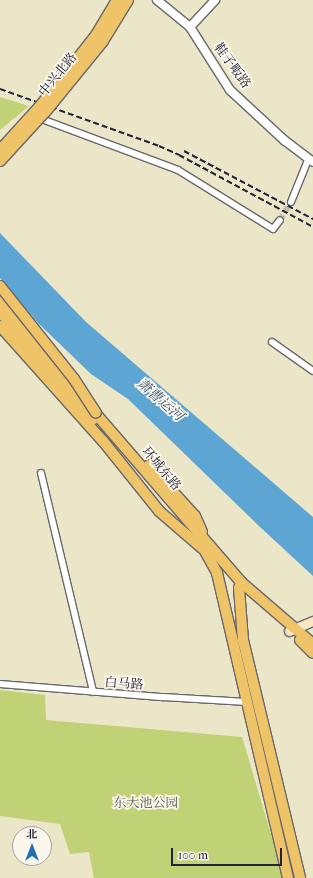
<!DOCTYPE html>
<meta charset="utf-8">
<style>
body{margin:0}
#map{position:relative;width:313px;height:878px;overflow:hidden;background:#ece6c8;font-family:"IM FELL French Canon","Noto Serif SC",serif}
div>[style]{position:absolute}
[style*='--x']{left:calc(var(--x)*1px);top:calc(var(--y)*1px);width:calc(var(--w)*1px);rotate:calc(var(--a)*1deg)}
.green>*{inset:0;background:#c0d275}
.water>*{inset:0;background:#5da6d4}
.minor-tunnel>*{height:6px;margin-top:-3px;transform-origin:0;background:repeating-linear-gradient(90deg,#c4bfac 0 6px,transparent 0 9px)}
.roads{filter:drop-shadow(1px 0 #69676c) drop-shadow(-1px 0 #69676c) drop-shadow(0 1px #69676c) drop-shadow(0 -1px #69676c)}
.minor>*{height:6px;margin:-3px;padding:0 3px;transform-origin:3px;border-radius:3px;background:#fff}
.tertiary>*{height:8px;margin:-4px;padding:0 4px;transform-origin:4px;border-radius:4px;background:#fff}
.secondary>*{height:9px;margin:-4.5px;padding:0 4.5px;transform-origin:4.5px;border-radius:4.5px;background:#f9e7c3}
.primary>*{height:10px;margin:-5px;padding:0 5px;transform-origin:5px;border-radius:5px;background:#efc469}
.rail>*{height:2px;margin-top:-1px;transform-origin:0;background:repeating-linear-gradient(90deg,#22223b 0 6px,transparent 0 9px)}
.bridges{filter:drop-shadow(1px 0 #69676c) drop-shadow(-1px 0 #69676c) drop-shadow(0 1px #69676c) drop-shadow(0 -1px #69676c)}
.primary-bridge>*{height:10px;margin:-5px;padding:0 5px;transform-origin:5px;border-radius:5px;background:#efc469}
span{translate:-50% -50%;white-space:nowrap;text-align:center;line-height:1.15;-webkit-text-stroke:3.5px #fbf7ec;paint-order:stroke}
.street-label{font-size:13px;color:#22223b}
.park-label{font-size:13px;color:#51574c}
.water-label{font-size:14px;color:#3a5778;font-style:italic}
.north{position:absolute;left:12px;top:826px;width:40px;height:40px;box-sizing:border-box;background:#fbf7ec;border:1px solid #a4a2a5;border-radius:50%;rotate:0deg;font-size:11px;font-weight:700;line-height:16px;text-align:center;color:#22223b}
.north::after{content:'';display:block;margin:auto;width:14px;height:18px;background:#1f6fb2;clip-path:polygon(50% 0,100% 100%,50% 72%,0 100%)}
.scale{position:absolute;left:171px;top:848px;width:111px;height:18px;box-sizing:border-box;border:2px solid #22223b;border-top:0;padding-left:5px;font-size:12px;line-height:14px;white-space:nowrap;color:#22223b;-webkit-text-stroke:3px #fbf7ec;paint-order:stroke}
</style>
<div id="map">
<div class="green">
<i style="clip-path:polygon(0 97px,29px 106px,0 130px)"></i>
<i style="clip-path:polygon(0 690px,45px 695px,46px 720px,242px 737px,284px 878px,94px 878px,89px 852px,70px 854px,60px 824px,0 816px)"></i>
</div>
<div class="water">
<i style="clip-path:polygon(0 233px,86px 322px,313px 517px,313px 576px,259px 526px,128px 399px,91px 374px,38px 323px,0 278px)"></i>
</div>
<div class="minor-tunnel">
<i style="--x:280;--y:220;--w:21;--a:-59"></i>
</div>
<div class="roads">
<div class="minor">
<i style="--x:39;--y:118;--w:148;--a:20.5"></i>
<i style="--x:178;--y:170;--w:112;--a:31.8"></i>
<i style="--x:273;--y:229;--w:11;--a:-52"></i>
<i style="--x:291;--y:202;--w:45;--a:-68"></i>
<i style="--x:272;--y:342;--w:50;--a:35.3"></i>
<i style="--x:41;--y:473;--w:225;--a:76.6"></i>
<i style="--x:0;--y:684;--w:164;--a:4.6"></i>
<i style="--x:163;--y:697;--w:84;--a:3.4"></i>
</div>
<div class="tertiary">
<i style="--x:157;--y:0;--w:43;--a:39.3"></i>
<i style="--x:190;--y:27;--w:75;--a:57.6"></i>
<i style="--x:230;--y:90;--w:74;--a:42.8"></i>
<i style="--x:284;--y:140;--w:36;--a:37"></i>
<i style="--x:190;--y:27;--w:37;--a:-47"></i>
</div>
<div class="secondary">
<i style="--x:289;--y:631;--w:26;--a:-23"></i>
</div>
<div class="primary">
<i style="--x:0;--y:300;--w:122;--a:49.7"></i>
<i style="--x:0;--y:312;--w:142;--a:49"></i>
<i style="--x:0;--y:326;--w:154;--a:48.2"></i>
<i style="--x:103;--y:441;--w:90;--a:51.3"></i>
<i style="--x:159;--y:511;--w:57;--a:40.7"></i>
<i style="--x:90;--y:407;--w:231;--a:49.2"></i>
<i style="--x:241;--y:582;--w:95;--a:40.7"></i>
<i style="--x:149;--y:465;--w:69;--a:48"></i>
<i style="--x:195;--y:516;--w:17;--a:66"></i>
<i style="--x:205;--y:551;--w:25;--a:61"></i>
<i style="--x:217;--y:573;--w:313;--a:76.9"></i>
<i style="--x:241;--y:582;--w:6;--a:108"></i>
<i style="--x:239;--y:588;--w:52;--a:85.6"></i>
<i style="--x:243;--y:640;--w:245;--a:76.5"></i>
<i style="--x:300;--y:640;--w:18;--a:45"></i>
</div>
</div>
<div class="rail">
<i style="--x:0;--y:89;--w:169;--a:19.7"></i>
<i style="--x:159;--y:146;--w:22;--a:24"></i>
<i style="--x:179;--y:155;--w:152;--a:28.2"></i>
<i style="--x:184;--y:151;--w:146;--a:27.8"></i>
</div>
<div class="bridges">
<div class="primary-bridge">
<i style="--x:0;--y:150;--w:59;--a:-47.7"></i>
<i style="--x:40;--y:106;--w:90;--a:-51.7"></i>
<i style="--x:96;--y:35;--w:41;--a:-59"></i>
<i style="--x:0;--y:161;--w:68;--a:-47.4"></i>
<i style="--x:46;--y:111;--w:90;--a:-50.8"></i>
<i style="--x:103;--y:41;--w:48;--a:-58.6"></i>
<i style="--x:0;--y:286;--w:119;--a:51.5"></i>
<i style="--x:74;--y:379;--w:40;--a:57.1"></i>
</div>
</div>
<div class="street-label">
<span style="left:232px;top:66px;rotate:54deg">鞋子畈路</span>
<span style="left:58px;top:75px;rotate:-51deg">中兴北路</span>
<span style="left:161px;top:469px;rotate:50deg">环城东路</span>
<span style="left:124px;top:684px;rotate:4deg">白马路</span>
</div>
<div class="park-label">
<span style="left:146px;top:803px">东大池公园</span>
</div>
<div class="water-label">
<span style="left:160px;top:400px;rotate:41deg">萧曹运河</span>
</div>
<div class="north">北</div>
<div class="scale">100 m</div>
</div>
